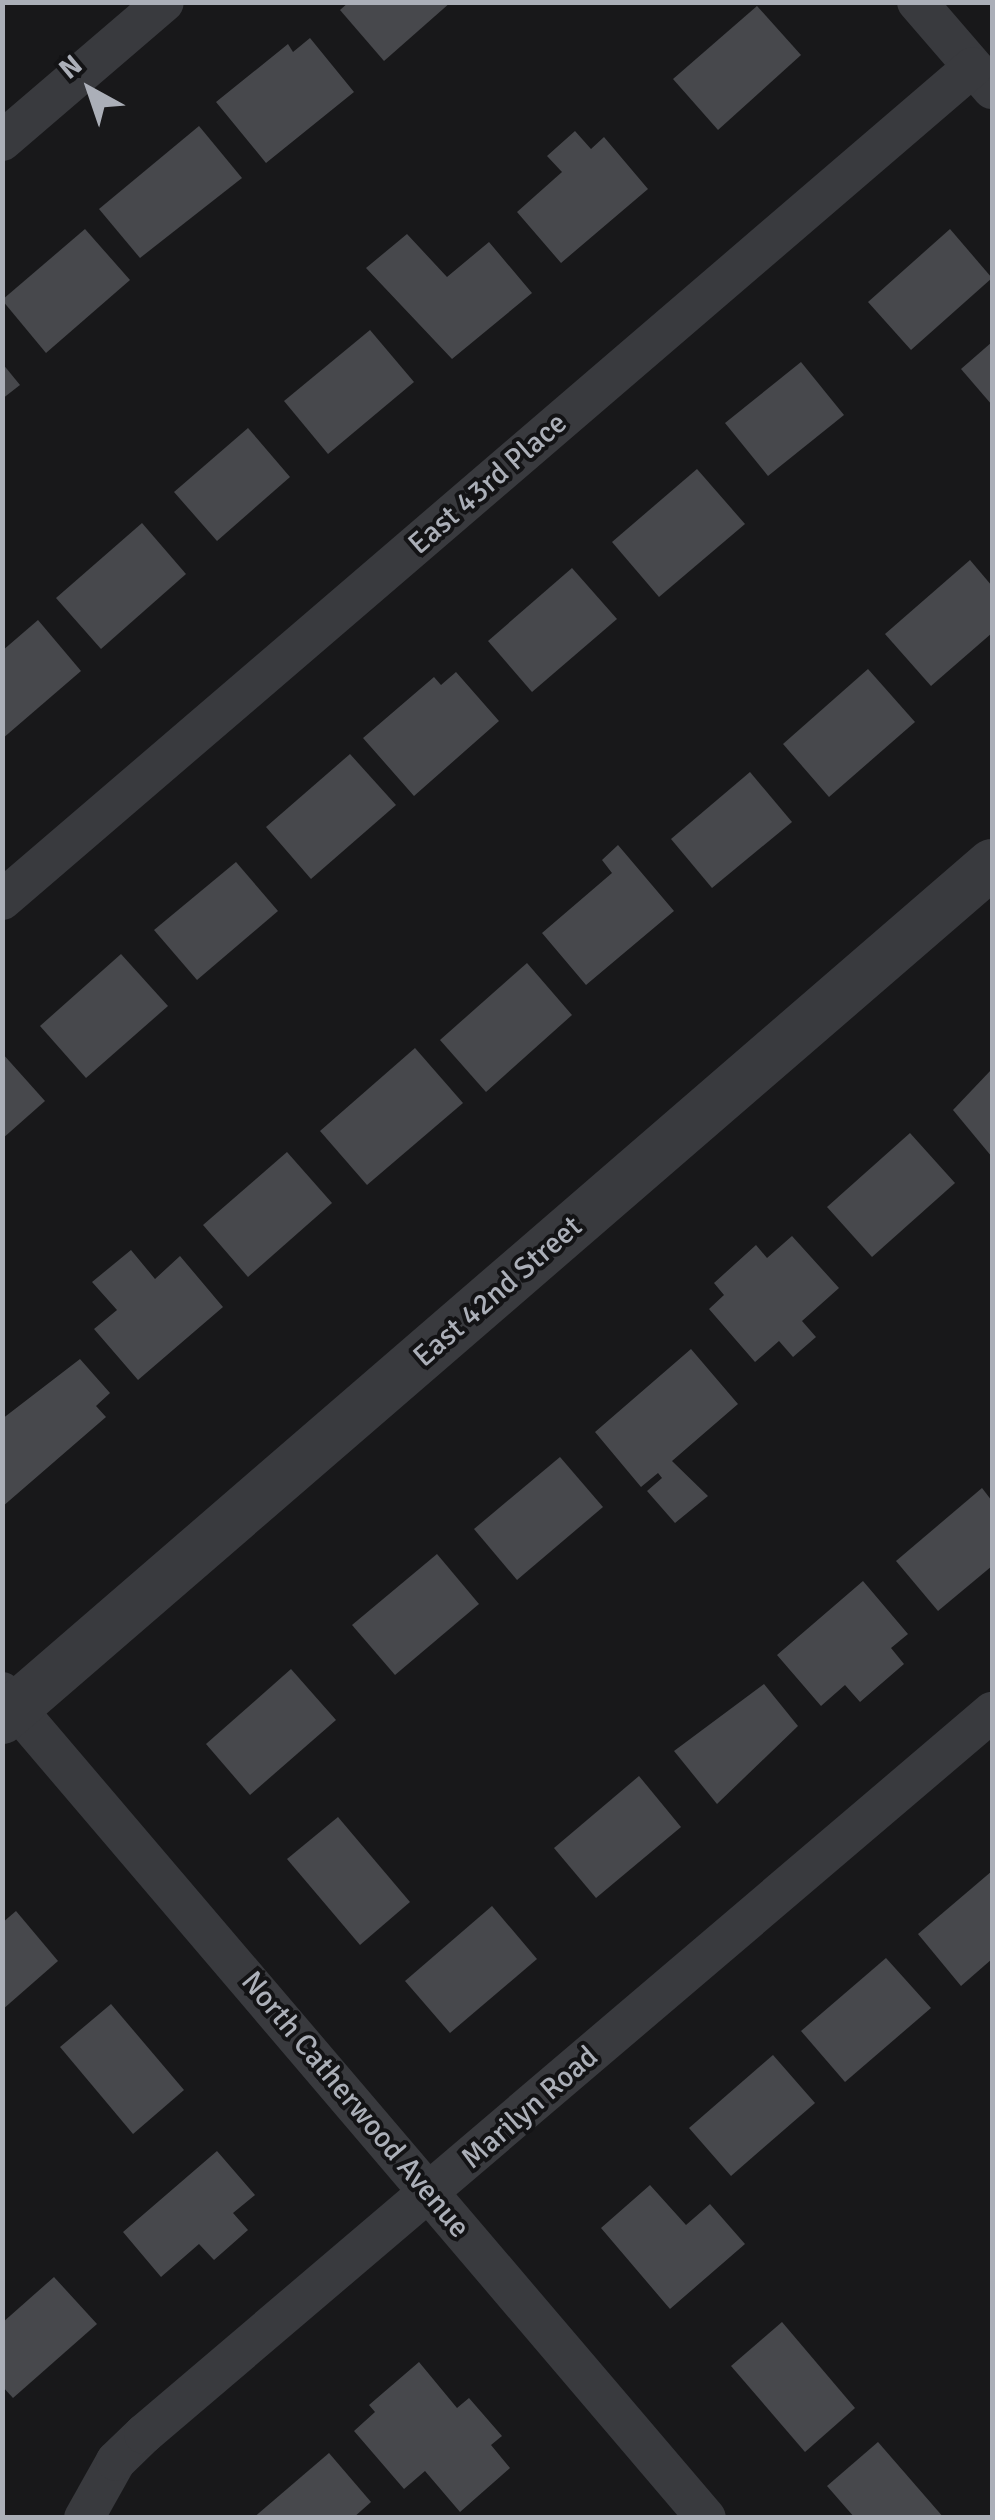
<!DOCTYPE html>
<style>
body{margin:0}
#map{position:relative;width:995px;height:2520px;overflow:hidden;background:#18181a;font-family:Signika,sans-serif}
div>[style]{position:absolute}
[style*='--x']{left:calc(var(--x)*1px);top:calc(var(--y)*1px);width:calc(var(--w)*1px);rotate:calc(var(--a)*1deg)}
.building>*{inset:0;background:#47484c}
.minor>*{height:40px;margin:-20px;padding:0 20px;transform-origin:20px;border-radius:20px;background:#393a3e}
.tertiary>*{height:50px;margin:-25px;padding:0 25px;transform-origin:25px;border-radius:25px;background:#393a3e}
span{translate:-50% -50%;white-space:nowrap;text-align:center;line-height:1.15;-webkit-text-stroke:8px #131315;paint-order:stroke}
.street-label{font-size:30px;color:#abafb8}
.frame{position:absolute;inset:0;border:5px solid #abafb8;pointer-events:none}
.north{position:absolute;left:40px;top:40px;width:100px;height:100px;-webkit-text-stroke:8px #131315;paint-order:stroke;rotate:320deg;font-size:28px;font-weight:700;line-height:40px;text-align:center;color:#abafb8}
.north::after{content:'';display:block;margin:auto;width:35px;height:45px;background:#abafb8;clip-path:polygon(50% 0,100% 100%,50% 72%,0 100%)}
</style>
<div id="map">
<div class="building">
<i style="clip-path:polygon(349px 2px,451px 2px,384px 61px,340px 10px)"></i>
<i style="clip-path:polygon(757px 6px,801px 55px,718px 130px,673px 79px)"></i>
<i style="clip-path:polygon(310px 38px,354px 92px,266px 163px,216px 102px,288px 44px,293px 52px)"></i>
<i style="clip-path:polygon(199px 126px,242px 178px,140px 258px,99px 209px)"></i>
<i style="clip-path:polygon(575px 131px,591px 149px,604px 137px,648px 189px,561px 263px,517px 212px,562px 172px,547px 156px)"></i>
<i style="clip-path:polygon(85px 229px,130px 280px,46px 353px,2px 300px)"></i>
<i style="clip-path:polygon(950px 229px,992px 278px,911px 350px,868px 302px)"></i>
<i style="clip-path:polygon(407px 234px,447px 277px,489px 242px,532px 293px,452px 359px,366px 268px)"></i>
<i style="clip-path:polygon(370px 330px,414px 382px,328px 454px,284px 401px)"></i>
<i style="clip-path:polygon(992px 342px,992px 405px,961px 369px)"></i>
<i style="clip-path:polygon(801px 362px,844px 415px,768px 476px,725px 423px)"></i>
<i style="clip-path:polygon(2px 363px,20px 385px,2px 399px)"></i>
<i style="clip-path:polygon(248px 428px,290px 477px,217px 541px,174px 492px)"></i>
<i style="clip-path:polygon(697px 469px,745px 524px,659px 597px,612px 542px)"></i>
<i style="clip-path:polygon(142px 523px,186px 574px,101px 649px,56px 598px)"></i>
<i style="clip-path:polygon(970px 560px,992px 586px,992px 633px,931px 686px,885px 634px)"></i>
<i style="clip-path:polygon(572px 568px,617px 619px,532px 692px,488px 641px)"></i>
<i style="clip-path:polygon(38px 620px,81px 671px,2px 739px,2px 651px)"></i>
<i style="clip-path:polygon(868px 669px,915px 722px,829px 797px,783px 744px)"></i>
<i style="clip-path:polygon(456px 672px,499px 721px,414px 796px,363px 738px,434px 677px,441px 685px)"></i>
<i style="clip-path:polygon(350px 754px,396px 805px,311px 879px,266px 827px)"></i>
<i style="clip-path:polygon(750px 772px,792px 822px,712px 888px,671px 839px)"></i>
<i style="clip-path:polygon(618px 845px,674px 911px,586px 985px,542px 933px,612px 873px,602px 860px)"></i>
<i style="clip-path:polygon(236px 862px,278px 911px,197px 980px,154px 930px)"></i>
<i style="clip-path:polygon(121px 954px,168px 1006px,86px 1078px,40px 1026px)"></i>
<i style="clip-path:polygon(527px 963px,572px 1015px,486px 1092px,440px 1040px)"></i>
<i style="clip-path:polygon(415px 1048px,463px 1103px,367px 1185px,320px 1131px)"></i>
<i style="clip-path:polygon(2px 1053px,45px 1101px,2px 1139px)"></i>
<i style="clip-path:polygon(992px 1069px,992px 1157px,953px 1110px)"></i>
<i style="clip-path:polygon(910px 1133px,955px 1183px,872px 1257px,827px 1207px)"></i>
<i style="clip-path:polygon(287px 1152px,332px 1203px,248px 1277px,203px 1225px)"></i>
<i style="clip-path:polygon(792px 1236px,839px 1288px,802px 1321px,816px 1337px,793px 1357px,779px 1341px,755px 1362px,709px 1309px,724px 1295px,714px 1283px,756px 1245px,767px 1258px)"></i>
<i style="clip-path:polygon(131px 1250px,155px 1279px,180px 1256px,223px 1307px,138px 1380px,94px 1329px,117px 1310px,92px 1282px)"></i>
<i style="clip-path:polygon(691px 1349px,738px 1404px,672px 1461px,708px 1496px,675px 1523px,647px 1491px,662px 1478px,658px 1473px,641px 1487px,595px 1432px)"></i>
<i style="clip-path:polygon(80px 1359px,110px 1393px,96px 1406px,106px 1417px,2px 1507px,2px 1419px)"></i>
<i style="clip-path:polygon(560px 1457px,603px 1507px,517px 1580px,474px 1529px)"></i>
<i style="clip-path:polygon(982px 1488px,992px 1501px,992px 1566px,938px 1611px,896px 1561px)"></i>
<i style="clip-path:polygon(437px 1554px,479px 1604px,395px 1675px,352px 1625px)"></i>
<i style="clip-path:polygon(863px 1581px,908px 1634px,891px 1648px,904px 1664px,860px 1702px,845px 1685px,821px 1706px,777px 1655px)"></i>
<i style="clip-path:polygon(291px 1669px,336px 1720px,250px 1795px,206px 1744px)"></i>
<i style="clip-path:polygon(764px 1684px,798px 1726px,717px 1804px,674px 1751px)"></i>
<i style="clip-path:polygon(639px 1776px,681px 1827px,596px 1898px,554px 1848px)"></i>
<i style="clip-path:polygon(338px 1817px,410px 1902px,360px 1945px,287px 1859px)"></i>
<i style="clip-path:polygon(992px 1871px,992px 1959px,961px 1986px,918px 1934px)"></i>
<i style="clip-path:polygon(492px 1906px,537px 1959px,450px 2033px,405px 1981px)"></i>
<i style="clip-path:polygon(16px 1911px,58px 1961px,2px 2010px,2px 1923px)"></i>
<i style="clip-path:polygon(886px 1958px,931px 2008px,845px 2082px,801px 2031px)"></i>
<i style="clip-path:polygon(111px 2004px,184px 2090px,133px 2134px,60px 2047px)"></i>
<i style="clip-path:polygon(773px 2055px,815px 2103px,731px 2176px,689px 2128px)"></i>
<i style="clip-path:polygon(217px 2151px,255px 2195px,233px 2213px,248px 2230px,214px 2260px,199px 2244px,161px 2277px,123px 2232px)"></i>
<i style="clip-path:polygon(650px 2185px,686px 2225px,710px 2204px,745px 2244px,670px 2309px,601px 2228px)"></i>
<i style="clip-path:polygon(54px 2277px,97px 2324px,13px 2398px,2px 2386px,2px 2323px)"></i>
<i style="clip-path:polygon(782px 2322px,855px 2408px,805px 2452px,731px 2366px)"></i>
<i style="clip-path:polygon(419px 2362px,457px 2408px,469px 2398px,502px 2436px,491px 2445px,510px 2468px,460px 2512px,425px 2471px,404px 2489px,354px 2431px,375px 2412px,369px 2405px)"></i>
<i style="clip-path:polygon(878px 2442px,944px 2518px,855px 2518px,827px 2486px)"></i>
<i style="clip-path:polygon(329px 2453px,371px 2502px,353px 2518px,253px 2518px)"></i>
</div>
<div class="minor">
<i style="--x:917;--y:2;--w:115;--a:49.2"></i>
<i style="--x:2;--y:141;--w:213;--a:-40.6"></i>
<i style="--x:2;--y:900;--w:1279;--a:-40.63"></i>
<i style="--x:2;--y:1692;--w:1085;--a:49.56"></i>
<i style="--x:84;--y:2518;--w:65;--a:-60.7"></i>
<i style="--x:116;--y:2461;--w:39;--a:-44"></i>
<i style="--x:144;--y:2434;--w:1114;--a:-40.41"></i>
</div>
<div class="tertiary">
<i style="--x:2;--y:1719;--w:1308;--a:-40.82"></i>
</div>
<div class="street-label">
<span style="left:488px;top:484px;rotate:-41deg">East 43rd Place</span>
<span style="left:498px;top:1292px;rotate:-41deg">East 42nd Street</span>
<span style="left:355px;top:2105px;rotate:50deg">North Catherwood Avenue</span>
<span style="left:530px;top:2108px;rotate:-41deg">Marilyn Road</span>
</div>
<div class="frame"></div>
<div class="north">N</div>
</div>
